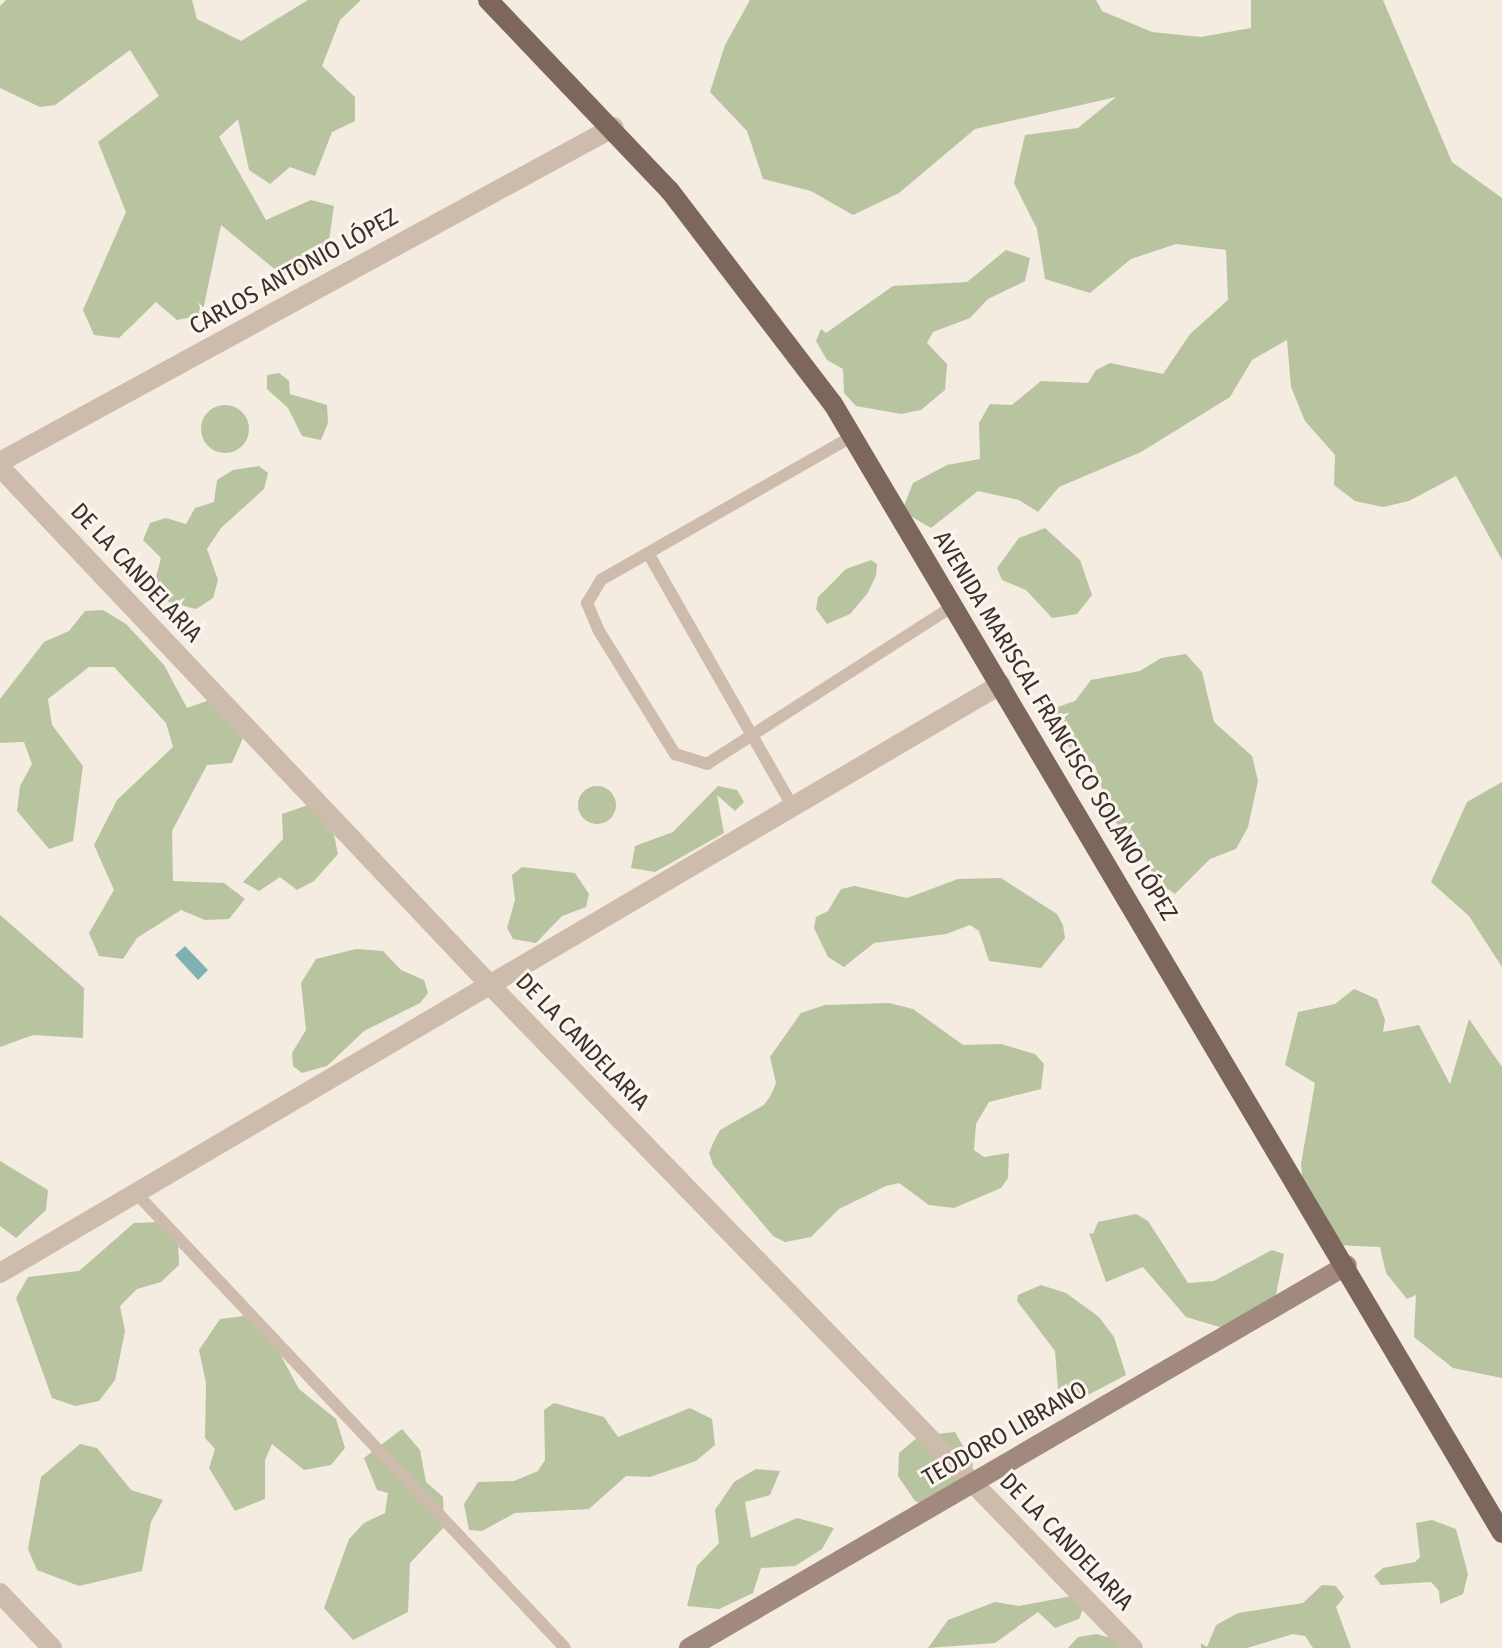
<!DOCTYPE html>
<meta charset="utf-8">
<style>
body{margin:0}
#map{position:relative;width:1502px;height:1648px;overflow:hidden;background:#f4ebe1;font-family:"Fira Sans Condensed",sans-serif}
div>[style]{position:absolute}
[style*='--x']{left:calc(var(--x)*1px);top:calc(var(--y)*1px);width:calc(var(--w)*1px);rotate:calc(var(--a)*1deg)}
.green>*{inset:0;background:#b8c4a0}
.round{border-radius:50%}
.water>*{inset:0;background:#7fb0b2}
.service>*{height:12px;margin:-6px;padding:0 6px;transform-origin:6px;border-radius:6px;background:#cdbbac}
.minor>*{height:20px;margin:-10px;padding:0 10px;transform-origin:10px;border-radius:10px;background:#cdbbac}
.secondary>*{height:20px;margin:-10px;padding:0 10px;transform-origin:10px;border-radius:10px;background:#a18a7d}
.primary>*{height:20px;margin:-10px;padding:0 10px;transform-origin:10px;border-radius:10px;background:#7d675c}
span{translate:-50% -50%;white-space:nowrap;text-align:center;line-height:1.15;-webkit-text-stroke:6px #fbf5ee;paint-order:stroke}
.street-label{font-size:24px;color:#3b302b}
</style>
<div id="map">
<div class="green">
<i style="clip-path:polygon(6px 0,192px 0,197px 19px,241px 41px,308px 0,361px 0,340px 20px,322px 66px,355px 97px,355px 121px,332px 132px,315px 176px,290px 167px,270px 184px,249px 170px,238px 119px,219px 137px,266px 220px,311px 200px,334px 206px,327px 254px,283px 276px,221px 225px,202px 315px,177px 320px,156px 302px,119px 338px,94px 335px,83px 310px,126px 212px,98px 142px,159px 96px,130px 50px,55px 105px,40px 107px,0 88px,0 6px)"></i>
<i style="clip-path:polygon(750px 0,1096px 0,1102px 11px,1152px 32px,1201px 37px,1251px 28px,1251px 0,1383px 0,1452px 162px,1502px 198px,1502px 560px,1456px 476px,1409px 501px,1383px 507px,1355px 501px,1334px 485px,1335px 455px,1305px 421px,1291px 387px,1287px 340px,1252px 360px,1230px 397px,1141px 452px,1059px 487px,1038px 512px,1019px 500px,978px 491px,931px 528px,902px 511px,913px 483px,947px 465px,980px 459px,979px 423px,990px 404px,1012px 405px,1041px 381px,1088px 383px,1096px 370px,1110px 363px,1163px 374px,1190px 334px,1228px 300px,1226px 250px,1176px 244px,1131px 259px,1090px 293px,1045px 279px,1037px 229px,1014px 183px,1025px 135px,1078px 128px,1116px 97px,975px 129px,899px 193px,853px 215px,811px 191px,763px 179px,747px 131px,710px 92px,725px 45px)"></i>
<i style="clip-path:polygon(1006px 250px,1030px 258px,1025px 281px,988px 299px,970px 318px,933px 332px,927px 343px,947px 364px,945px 390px,921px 410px,901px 414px,856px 406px,844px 393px,843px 369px,827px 360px,816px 341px,821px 329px,826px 333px,893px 286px,967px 282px)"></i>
<i style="clip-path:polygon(279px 373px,289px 381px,290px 394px,327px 405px,328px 423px,321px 440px,302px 436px,288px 408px,267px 389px,267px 375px)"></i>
<i class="round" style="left:201px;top:405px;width:48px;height:48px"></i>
<i style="clip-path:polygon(259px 466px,268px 473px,264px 489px,221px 528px,207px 549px,218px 580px,213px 598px,196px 609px,169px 602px,155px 581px,161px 558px,143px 540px,150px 523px,166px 518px,186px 524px,195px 508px,214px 502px,217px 480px,233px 470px)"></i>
<i style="clip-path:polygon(1045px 528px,1080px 560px,1092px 595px,1077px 614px,1052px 618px,1026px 590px,1002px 580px,997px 568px,1019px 538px)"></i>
<i style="clip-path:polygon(871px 560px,877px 564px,876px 576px,867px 594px,850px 614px,827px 624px,816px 609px,818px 597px,846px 569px)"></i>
<i style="clip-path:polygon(103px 610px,126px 624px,164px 665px,187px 708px,212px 699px,243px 738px,232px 763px,207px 765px,172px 831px,173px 881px,224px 883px,245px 899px,229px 919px,205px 920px,181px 910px,137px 938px,123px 959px,99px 956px,89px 933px,114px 890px,94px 845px,117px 800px,173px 747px,166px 723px,114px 667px,89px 667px,48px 699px,52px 725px,83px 766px,73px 841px,49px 849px,17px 811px,20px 786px,32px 764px,24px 742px,0 743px,0 699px,44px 642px,69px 631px,85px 611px)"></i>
<i style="clip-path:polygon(1186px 654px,1202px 672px,1214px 722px,1252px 756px,1258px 781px,1248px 827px,1236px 849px,1210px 859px,1175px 894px,1155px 880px,1145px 855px,1110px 816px,1095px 765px,1054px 736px,1052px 709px,1075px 701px,1091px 680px,1140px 671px,1161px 658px)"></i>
<i style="clip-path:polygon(1502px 782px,1502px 967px,1469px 916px,1431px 882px,1467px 802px)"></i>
<i style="clip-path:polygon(718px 786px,737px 790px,744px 802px,735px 811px,717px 795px,724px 833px,655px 872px,631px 868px,635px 846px,673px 832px)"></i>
<i class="round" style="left:578px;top:786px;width:38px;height:38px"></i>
<i style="clip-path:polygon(308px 805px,334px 835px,338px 854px,314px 881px,297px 890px,280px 877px,259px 891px,243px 882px,283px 839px,282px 814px)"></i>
<i style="clip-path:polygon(522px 867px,575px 873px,589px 894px,586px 907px,562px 916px,536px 943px,513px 939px,507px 928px,515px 900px,512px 875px)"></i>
<i style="clip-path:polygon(1001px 878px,1057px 914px,1063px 925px,1065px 938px,1041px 968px,989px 961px,979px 931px,970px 925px,946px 934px,874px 943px,844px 967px,828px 957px,814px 928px,816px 917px,828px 911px,841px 889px,855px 886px,907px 898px,958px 879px)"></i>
<i style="clip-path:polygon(0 915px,84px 988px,83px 1038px,33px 1035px,0 1047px)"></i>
<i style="clip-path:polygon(356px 949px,383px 951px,401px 970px,424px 980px,428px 993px,420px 1003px,364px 1031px,327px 1066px,302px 1073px,293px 1066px,292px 1053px,306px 1030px,301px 983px,316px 959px)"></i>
<i style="clip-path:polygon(1354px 989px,1377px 999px,1385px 1020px,1383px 1032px,1419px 1025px,1450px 1084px,1469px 1019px,1502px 1067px,1502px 1378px,1453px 1368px,1414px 1337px,1416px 1295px,1407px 1299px,1386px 1273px,1380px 1247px,1336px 1245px,1305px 1208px,1301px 1164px,1315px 1083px,1285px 1065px,1298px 1012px,1335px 1004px)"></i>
<i style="clip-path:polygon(889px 1003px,913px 1009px,963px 1045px,1001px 1044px,1035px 1054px,1044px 1064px,1041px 1089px,989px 1102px,976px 1124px,974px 1150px,984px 1157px,1009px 1153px,1008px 1178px,1001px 1188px,954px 1208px,929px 1205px,899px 1183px,886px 1186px,839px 1209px,811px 1237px,785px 1242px,773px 1236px,713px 1165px,709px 1153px,714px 1141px,720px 1130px,764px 1105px,771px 1095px,776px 1083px,770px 1057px,801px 1013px,825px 1005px)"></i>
<i style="clip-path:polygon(0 1161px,48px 1190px,46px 1210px,16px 1238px,0 1226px)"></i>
<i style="clip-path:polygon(1136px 1214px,1148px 1221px,1188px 1283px,1214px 1281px,1272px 1250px,1284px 1254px,1276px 1295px,1260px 1314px,1223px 1328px,1186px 1317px,1143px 1267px,1106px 1282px,1089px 1233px,1093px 1234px,1098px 1222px)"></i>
<i style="clip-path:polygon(159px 1222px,178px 1240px,179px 1265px,161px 1282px,137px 1289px,120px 1306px,125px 1331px,115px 1380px,99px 1401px,75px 1406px,52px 1398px,16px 1298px,28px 1277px,79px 1271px,134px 1223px)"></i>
<i style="clip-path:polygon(1041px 1285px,1066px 1293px,1099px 1317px,1114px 1337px,1126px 1375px,1071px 1404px,1059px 1402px,1055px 1351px,1017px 1301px,1018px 1295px)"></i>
<i style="clip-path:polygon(244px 1316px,280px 1354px,299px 1389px,336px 1419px,345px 1448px,331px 1465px,304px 1470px,272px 1444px,265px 1460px,265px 1499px,235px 1511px,209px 1468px,215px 1449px,205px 1438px,206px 1383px,199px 1350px,220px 1319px)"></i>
<i style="clip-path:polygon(554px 1403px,604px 1417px,618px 1437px,690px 1408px,712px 1419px,715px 1445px,696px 1461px,650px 1477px,626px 1476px,589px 1509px,515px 1513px,482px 1531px,469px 1530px,464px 1504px,478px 1482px,514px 1481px,538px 1471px,545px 1460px,544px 1410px)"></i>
<i style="clip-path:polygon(402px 1429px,420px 1450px,426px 1482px,443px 1497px,444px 1527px,410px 1563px,408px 1612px,353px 1640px,324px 1608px,349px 1539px,364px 1523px,385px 1513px,388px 1493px,377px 1490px,364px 1458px)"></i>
<i style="clip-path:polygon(955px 1432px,973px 1464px,967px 1488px,935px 1509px,915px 1501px,898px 1476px,899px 1453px,919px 1436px)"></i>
<i style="clip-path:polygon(80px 1444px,97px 1448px,131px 1490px,163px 1500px,151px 1522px,142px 1571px,79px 1586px,37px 1570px,28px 1549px,41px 1477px)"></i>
<i style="clip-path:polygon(756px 1469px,780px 1471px,770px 1495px,745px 1502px,751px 1538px,797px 1518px,834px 1528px,822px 1549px,795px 1566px,761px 1568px,753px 1593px,719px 1609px,687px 1606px,697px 1566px,719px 1543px,715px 1510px,734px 1482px)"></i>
<i style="clip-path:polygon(1432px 1520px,1456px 1529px,1468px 1574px,1463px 1594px,1440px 1604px,1439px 1591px,1431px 1582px,1381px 1585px,1374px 1576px,1383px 1568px,1415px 1562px,1420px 1557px,1416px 1523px)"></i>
<i style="clip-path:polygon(1322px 1585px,1336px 1586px,1344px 1597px,1336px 1607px,1351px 1648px,1313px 1648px,1305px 1636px,1293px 1634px,1247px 1648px,1201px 1648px,1201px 1643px,1207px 1647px,1216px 1625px,1238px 1613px,1303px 1603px)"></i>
<i style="clip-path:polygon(1072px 1596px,1086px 1601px,1079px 1619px,1055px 1628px,1038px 1612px,995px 1643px,928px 1648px,948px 1620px,995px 1602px,1019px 1606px)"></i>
<i style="clip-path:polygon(1097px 1634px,1127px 1643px,1132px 1648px,1068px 1648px,1078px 1637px)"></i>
</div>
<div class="water">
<i style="clip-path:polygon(185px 946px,208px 970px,198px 980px,175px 955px)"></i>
</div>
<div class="service">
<i style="--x:853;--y:436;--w:290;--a:150.3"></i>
<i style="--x:601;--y:580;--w:27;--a:121"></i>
<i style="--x:587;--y:603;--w:30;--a:67"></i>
<i style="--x:599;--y:631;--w:145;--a:58.3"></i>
<i style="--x:675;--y:754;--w:34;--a:17"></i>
<i style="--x:707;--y:764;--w:292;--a:-32.7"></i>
<i style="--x:648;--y:553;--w:292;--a:60.3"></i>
<i style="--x:136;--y:1193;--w:625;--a:46.68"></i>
</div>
<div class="minor">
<i style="--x:0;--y:462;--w:699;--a:-28.62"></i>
<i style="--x:0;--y:467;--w:714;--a:46.59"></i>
<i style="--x:491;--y:986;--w:922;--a:45.88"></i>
<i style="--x:0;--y:1273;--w:1161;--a:-30.47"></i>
<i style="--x:0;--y:1593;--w:76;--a:46.6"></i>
</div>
<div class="secondary">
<i style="--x:689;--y:1648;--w:761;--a:-30.2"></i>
</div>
<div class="primary">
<i style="--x:488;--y:0;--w:264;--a:46.4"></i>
<i style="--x:670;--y:191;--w:268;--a:52.6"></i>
<i style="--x:833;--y:404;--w:1312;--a:59.35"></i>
</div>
<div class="street-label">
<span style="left:294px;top:272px;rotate:-29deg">CARLOS ANTONIO LÓPEZ</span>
<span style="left:136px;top:573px;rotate:47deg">DE LA CANDELARIA</span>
<span style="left:1055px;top:726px;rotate:59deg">AVENIDA MARISCAL FRANCISCO SOLANO LÓPEZ</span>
<span style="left:582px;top:1042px;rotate:46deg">DE LA CANDELARIA</span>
<span style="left:1005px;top:1434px;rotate:-30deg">TEODORO LIBRANO</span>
<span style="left:1066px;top:1542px;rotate:46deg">DE LA CANDELARIA</span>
</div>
</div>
